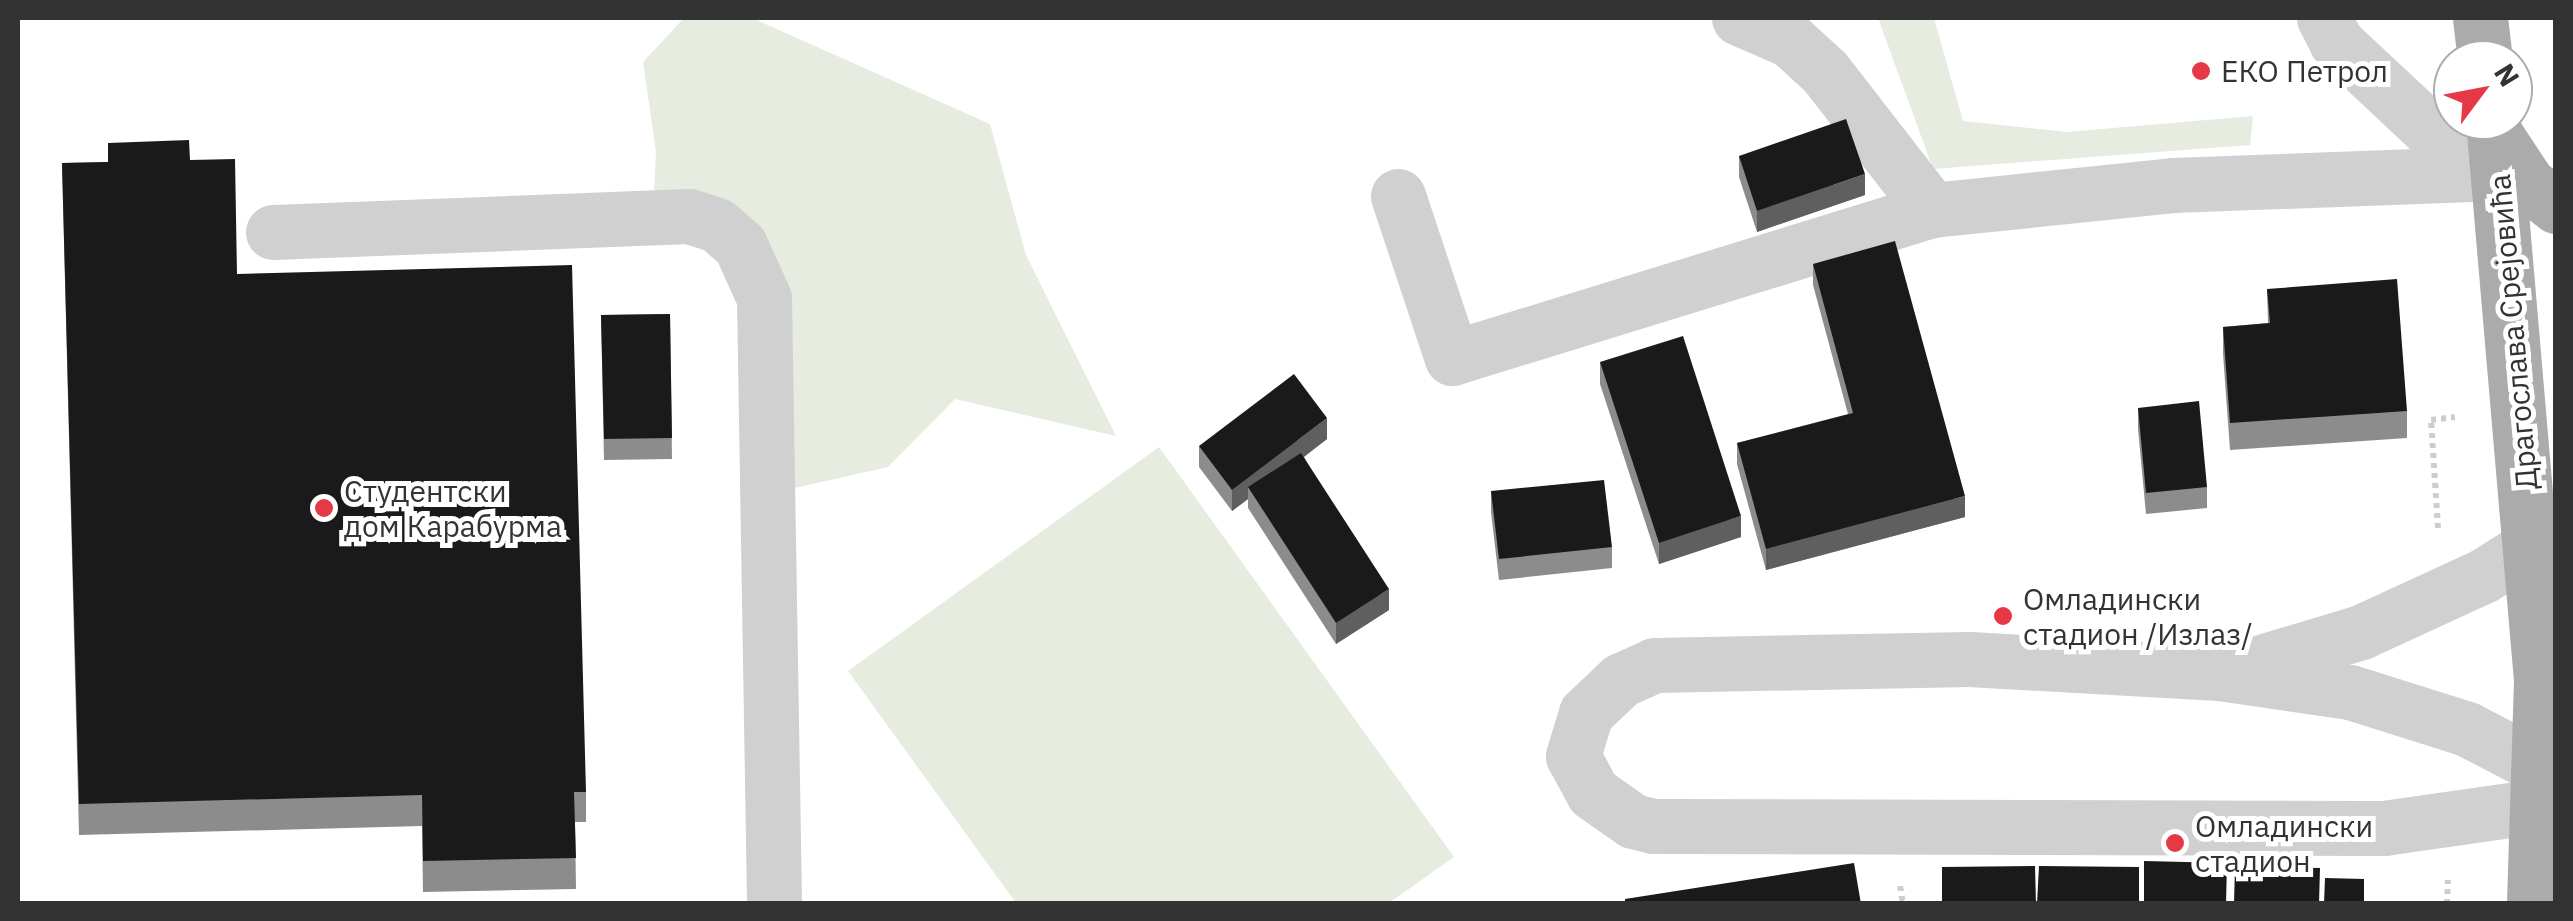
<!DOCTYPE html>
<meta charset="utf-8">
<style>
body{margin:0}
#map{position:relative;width:2573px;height:921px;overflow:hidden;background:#fff;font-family:"IBM Plex Sans",sans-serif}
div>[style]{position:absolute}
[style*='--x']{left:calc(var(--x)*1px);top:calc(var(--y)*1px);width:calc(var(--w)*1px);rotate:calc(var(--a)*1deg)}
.green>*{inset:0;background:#e6ecdf}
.path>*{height:6px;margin-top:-3px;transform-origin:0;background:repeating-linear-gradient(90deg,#cdcdcd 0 5px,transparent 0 10px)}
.minor>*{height:55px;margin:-27.5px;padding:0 27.5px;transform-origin:27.5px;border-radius:27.5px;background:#d0d0d0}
.major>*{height:55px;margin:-27.5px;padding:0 27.5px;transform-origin:27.5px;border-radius:27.5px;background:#ababab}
.wall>*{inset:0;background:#8c8c8c}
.shaded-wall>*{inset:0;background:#5f5f5f}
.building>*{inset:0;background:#1a1a1a}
.dots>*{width:28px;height:28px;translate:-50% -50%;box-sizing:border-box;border:5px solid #fff;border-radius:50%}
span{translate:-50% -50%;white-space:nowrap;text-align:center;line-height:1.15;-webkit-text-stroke:10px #fff;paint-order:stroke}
.poi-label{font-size:30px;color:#333}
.left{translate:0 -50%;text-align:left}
.street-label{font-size:30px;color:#333}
.frame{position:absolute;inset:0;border:20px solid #333;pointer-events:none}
.north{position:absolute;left:2433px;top:40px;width:100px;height:100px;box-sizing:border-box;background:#fff;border:2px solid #adadad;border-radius:50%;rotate:58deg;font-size:28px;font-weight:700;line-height:40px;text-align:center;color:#333}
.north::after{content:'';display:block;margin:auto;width:35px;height:45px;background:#e63946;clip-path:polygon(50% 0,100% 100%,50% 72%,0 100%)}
</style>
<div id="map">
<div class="green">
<i style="clip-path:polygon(684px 18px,752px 18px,990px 124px,1026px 255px,1116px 436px,955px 399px,888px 467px,768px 494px,757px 269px,653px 217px,656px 152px,643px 62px)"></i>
<i style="clip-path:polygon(1878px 18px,1934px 18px,1963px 121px,2067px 132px,2253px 116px,2250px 145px,1933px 169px)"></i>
<i style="clip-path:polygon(1159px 447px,1454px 857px,1389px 903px,1016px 903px,848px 671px)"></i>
</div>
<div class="path">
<i style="--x:2438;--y:528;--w:108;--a:-93.7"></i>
<i style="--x:2431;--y:420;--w:24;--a:-7"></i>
<i style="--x:1900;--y:886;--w:18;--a:81"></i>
<i style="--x:2447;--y:904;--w:24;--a:-88"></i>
</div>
<div class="minor">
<i style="--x:1739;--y:18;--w:56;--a:23.3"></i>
<i style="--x:1790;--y:40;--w:47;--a:42.4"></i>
<i style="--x:1825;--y:72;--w:175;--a:52.2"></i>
<i style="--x:2324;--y:18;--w:27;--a:63"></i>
<i style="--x:2336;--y:42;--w:126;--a:43.1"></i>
<i style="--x:2428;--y:128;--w:83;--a:32.7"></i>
<i style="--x:1398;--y:196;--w:171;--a:71.6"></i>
<i style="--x:1452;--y:358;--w:502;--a:-17.14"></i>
<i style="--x:1932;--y:210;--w:242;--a:-5.9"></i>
<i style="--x:2173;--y:185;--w:325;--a:-2.1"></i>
<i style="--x:273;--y:232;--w:416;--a:-2.2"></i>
<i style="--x:689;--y:216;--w:29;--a:18"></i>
<i style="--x:717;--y:225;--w:30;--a:41"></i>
<i style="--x:740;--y:245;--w:58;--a:65.6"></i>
<i style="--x:764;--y:298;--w:606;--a:89.05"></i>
<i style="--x:2241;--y:668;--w:125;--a:-16.7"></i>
<i style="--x:2361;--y:632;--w:134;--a:-24.7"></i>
<i style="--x:2483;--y:576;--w:58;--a:-32.3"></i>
<i style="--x:2538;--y:806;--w:156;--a:171.9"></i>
<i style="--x:2384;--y:828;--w:731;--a:-179.84"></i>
<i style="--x:1653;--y:826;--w:21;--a:-166"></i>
<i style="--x:1633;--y:821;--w:49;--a:-145"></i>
<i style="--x:1593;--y:793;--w:42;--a:-118.4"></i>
<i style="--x:1573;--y:756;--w:45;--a:-73.2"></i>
<i style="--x:1586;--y:713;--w:48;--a:-43.3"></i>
<i style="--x:1621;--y:680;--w:36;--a:-24"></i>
<i style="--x:1654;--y:665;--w:315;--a:-1.1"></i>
<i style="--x:1969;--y:659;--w:250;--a:3.2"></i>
<i style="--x:2219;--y:673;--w:132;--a:8.3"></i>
<i style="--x:2350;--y:692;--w:123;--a:17.5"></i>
<i style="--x:2467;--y:729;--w:82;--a:27.5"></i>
</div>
<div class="major">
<i style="--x:2480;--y:18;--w:42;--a:83.2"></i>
<i style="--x:2493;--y:120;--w:562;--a:85.1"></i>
<i style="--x:2541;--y:680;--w:224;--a:91.8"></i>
<i style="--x:2497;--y:137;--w:56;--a:56.6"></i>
<i style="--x:2528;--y:184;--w:36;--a:38"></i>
</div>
<div class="wall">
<i style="clip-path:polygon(1739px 156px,1865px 195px,1757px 232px,1739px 177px)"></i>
<i style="clip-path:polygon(190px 160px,237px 274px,586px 792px,586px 822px,575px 822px,576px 889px,423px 892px,422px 826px,79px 835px,62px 163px)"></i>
<i style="clip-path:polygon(1813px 264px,1965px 517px,1766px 570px,1737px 464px,1737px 443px,1848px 414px,1813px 285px)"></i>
<i style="clip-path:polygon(2267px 289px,2407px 411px,2407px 438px,2230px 450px,2223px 354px,2223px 327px,2268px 323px)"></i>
<i style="clip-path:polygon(670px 314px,672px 459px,604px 460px,601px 315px)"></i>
<i style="clip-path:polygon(1600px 362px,1741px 537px,1659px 564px,1600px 384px)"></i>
<i style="clip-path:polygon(2138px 408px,2207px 487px,2207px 508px,2146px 514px,2138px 429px)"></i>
<i style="clip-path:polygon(1327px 439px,1304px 457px,1389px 610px,1336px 644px,1248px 508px,1248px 499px,1232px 511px,1199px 467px,1199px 446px)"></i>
<i style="clip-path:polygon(1491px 491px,1612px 547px,1612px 568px,1499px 580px,1491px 512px)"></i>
</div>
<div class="shaded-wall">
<i style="clip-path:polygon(1865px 174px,1865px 195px,1757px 232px,1757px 211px)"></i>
<i style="clip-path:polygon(1327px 418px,1327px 439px,1254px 495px,1248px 487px,1248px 499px,1232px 511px,1232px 490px)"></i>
<i style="clip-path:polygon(1965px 496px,1965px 517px,1766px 570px,1766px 549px)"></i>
<i style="clip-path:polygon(1741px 516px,1741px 537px,1659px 564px,1659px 543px)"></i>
<i style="clip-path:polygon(1389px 589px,1389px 610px,1336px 644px,1336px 623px)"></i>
</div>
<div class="building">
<i style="clip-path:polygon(1846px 119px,1865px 174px,1757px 211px,1739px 156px)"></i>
<i style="clip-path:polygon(189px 140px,190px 160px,235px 159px,237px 274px,572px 265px,586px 792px,574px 792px,576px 858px,423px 861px,422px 795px,79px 804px,62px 163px,108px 162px,108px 143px)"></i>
<i style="clip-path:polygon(1895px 241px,1965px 496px,1766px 549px,1737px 443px,1853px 413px,1813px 264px)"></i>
<i style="clip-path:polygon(2397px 279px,2407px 411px,2230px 423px,2223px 327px,2270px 323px,2267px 289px)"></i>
<i style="clip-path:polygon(670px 314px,672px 438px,604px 439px,601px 315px)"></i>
<i style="clip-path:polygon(1683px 336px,1741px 516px,1659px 543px,1600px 362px)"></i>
<i style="clip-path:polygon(1294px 374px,1327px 418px,1232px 490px,1199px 446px)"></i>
<i style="clip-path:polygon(2199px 401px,2207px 487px,2146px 493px,2138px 408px)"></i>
<i style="clip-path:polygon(1301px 453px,1389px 589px,1336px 623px,1248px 487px)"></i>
<i style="clip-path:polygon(1604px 480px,1612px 547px,1499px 559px,1491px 491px)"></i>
<i style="clip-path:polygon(2144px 861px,2227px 863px,2226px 904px,2144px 904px)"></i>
<i style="clip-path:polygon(1854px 863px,1861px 904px,1625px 904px,1625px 899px)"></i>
<i style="clip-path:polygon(2035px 866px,2036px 904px,1942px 904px,1942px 867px)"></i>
<i style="clip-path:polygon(2039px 866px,2139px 867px,2139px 904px,2037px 904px)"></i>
<i style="clip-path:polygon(2235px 866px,2320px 868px,2319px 904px,2234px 904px)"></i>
<i style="clip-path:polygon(2325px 878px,2364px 879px,2364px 904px,2324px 904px)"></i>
</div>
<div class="dots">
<i style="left:2201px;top:71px;background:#e63946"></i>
<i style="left:324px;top:508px;background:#e63946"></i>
<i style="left:2003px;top:616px;background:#e63946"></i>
<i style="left:2175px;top:843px;background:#e63946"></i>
</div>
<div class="poi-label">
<span class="left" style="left:2221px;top:71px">ЕКО Петрол</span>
<span class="left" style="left:344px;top:508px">Студентски<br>дом Карабурма</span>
<span class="left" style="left:2023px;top:616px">Омладински<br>стадион /Излаз/</span>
<span class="left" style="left:2195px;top:843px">Омладински<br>стадион</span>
</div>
<div class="street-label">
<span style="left:2513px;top:332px;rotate:-95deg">Драгослава Срејовића</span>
</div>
<div class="frame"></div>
<div class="north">N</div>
</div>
